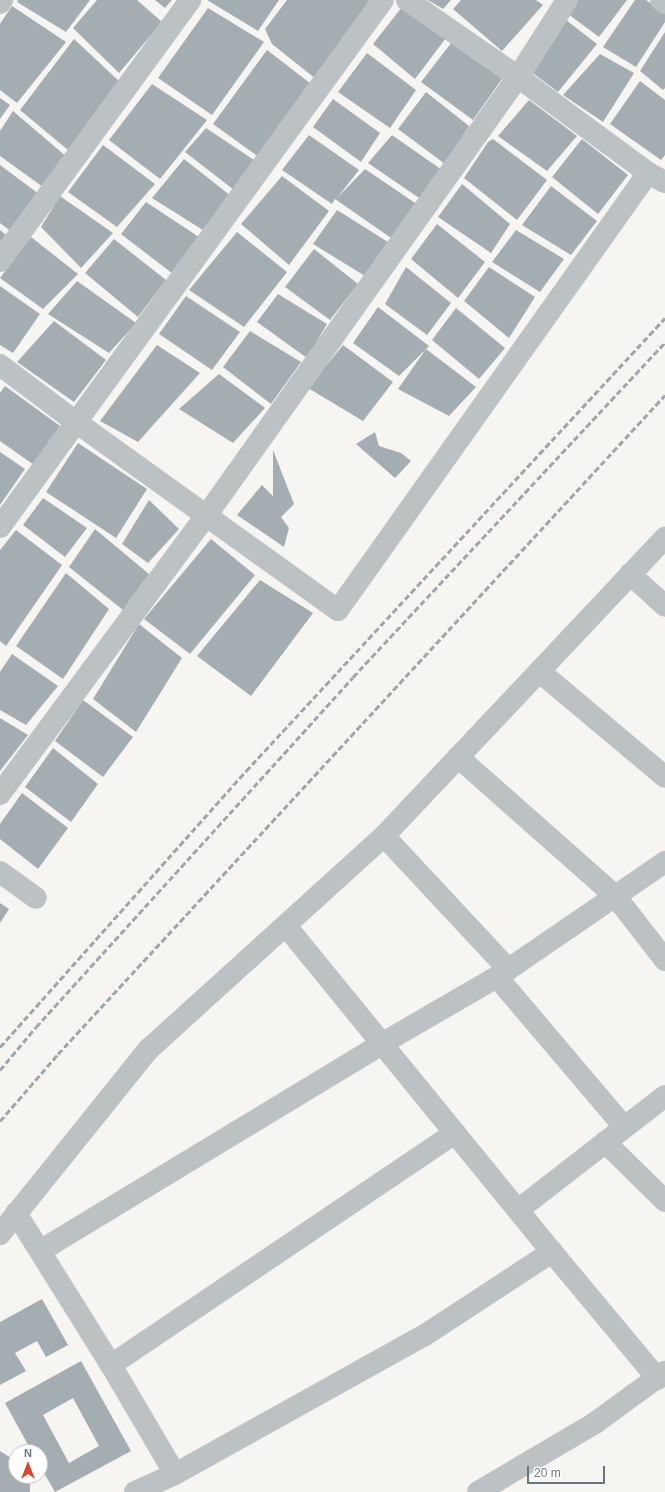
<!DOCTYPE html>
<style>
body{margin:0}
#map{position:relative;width:665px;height:1492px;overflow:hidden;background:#f6f5f2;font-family:Arial,sans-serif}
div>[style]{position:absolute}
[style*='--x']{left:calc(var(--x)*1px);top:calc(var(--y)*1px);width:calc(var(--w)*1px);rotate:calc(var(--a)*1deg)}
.building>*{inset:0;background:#a4adb2}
.minor>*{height:22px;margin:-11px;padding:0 11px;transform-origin:11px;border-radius:11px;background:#bcc1c4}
.tertiary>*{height:22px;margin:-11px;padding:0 11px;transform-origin:11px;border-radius:11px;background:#bcc1c4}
.rail>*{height:3px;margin-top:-1.5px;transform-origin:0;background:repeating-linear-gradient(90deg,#9ea6aa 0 6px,transparent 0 9px)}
span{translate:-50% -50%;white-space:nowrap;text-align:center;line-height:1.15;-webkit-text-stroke:4px #fff;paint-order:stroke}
.north{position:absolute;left:8px;top:1444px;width:40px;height:40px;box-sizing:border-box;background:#fff;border:1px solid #c2c9cd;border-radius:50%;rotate:0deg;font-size:11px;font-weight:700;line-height:16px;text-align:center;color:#667882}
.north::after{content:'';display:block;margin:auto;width:14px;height:18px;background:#db462d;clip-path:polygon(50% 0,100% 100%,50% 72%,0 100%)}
.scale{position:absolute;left:527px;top:1466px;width:78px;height:18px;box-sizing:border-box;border:2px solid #667882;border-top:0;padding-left:5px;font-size:12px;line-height:14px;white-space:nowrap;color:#667882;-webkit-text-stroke:3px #fff;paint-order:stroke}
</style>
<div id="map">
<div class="building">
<i style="clip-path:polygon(18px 0,90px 0,66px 32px,17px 2px)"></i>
<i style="clip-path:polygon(97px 0,137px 0,162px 22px,119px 73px,73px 28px)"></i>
<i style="clip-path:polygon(155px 0,172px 0,165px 8px)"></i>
<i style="clip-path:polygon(207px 0,279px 0,258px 31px)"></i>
<i style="clip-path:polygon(287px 0,373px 0,316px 79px,272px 44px,265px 29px)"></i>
<i style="clip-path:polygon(428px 0,451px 0,443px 9px)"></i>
<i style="clip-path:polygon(461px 0,536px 0,543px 5px,502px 51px,453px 9px)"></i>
<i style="clip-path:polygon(577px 0,627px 0,599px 37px,568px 14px)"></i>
<i style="clip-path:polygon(635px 0,646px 0,665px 13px,665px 22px,636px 67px,603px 47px)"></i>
<i style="clip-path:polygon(12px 6px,66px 42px,17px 103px,0 90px,0 24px)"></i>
<i style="clip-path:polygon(402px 7px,446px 38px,415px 79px,373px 44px)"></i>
<i style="clip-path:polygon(208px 8px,264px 42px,212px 115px,158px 78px)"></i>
<i style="clip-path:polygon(566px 20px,597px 44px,558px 92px,530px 71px)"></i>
<i style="clip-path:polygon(665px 32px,665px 88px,663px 90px,640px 71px)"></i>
<i style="clip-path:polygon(74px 39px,120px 82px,68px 150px,20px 110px)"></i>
<i style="clip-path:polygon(452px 42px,502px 79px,473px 120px,421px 82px)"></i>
<i style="clip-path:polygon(267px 50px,310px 83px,260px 158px,213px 124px)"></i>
<i style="clip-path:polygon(367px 53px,416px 90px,390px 128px,338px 92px)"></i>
<i style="clip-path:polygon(600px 54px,634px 73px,603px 122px,563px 95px)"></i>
<i style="clip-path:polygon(640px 81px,665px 100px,665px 155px,661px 160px,610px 124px)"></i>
<i style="clip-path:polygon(152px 84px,207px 120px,160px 179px,109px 140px)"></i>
<i style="clip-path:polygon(426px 92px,469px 126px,445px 164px,398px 129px)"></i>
<i style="clip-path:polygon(0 98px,10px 105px,0 119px)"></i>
<i style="clip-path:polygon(333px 99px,380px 133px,361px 162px,313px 127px)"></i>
<i style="clip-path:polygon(529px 100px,577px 136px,547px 171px,498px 136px)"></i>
<i style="clip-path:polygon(13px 111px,68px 158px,43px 187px,0 156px,0 131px)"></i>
<i style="clip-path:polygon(206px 128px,254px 160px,234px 190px,185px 152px)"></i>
<i style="clip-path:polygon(309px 135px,359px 170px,337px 198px,365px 169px,418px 205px,394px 240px,335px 199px,332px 204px,282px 170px)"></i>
<i style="clip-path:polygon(392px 135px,442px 170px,422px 200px,368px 163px)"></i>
<i style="clip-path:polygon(493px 139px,547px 180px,517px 220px,464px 178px,488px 142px)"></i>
<i style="clip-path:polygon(582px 139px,628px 175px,598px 214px,552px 177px)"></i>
<i style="clip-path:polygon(103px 145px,155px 184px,117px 227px,68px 192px)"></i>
<i style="clip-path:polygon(184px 159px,231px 196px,206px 232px,152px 198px)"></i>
<i style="clip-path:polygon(0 165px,39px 194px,12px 232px,0 223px)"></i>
<i style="clip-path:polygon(282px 176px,329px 211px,289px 265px,241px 224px)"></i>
<i style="clip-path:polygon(462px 184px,510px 224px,491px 253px,438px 217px)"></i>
<i style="clip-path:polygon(551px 186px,597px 221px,571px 255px,522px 225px)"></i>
<i style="clip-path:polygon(60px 196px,113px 233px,81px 268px,41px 227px)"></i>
<i style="clip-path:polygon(146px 202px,202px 239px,173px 274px,121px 234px)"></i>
<i style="clip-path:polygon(337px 210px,388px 242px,365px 276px,313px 244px)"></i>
<i style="clip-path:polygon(437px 224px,485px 262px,458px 298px,411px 259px)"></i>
<i style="clip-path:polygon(0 230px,7px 236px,0 245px)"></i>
<i style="clip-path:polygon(516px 230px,564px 259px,540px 292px,492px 262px)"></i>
<i style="clip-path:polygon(237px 232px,287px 272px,244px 327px,189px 290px)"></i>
<i style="clip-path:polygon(31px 237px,78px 274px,43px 309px,0 278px)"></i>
<i style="clip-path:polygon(114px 239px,166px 280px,138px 317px,85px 273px)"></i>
<i style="clip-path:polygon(314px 249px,358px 284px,330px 320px,285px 287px)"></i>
<i style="clip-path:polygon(406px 267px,451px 303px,427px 335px,385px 304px)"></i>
<i style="clip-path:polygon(489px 267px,535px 297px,509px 338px,464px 301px)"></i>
<i style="clip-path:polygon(77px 281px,136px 323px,109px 353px,48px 314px)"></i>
<i style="clip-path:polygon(0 286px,40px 314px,13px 353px,0 345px)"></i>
<i style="clip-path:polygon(278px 294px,327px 324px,307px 358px,257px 322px)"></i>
<i style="clip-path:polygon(186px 296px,240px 332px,212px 370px,159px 334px)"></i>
<i style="clip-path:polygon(378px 307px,429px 346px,426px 349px,476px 387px,449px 416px,398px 389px,426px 349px,399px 376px,353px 343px)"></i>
<i style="clip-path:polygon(456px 308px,505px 348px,479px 379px,432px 340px)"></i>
<i style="clip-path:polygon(54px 321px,106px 360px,74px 402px,17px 362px)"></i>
<i style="clip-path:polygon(250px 331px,301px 362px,271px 404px,223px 367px)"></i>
<i style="clip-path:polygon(157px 345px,200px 373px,138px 442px,100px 421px)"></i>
<i style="clip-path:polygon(343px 345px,393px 382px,363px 421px,308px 388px)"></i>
<i style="clip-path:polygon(219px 374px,265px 408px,233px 443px,179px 409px)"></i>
<i style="clip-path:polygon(5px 386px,60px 426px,34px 465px,0 441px,0 393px)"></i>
<i style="clip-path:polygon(375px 432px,379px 446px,401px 453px,411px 461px,395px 478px,356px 444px)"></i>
<i style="clip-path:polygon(78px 443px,147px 489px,116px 538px,46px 492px)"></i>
<i style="clip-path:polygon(273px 450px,294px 504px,281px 517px,289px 528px,284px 547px,237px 515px,262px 485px,273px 496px)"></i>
<i style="clip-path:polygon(0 452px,25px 469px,0 505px)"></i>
<i style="clip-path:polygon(43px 498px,87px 528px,65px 557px,23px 525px)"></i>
<i style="clip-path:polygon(149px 500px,179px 529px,148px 563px,122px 544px)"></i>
<i style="clip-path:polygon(95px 529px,149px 574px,123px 610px,69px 567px)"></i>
<i style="clip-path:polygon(16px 530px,62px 565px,6px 646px,0 641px,0 550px)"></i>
<i style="clip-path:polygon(211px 539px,255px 575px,190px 654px,144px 619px)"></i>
<i style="clip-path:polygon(66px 573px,109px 609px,63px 679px,16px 646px)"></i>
<i style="clip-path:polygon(260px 580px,313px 613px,251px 696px,197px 656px)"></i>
<i style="clip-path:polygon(139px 624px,182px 658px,136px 732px,93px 699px)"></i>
<i style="clip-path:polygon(12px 654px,58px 686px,26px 725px,0 710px,0 672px)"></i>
<i style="clip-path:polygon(83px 700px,133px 737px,103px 777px,55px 741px)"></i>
<i style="clip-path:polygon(0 718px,28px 735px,0 771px)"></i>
<i style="clip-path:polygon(53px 748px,98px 784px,71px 822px,25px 787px)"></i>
<i style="clip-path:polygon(22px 793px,68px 828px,38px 869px,0 839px,0 824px)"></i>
<i style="clip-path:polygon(0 903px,9px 909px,0 923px)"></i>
<i style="clip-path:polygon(42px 1299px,68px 1345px,46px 1357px,37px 1341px,15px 1353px,26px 1371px,0 1385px,0 1322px)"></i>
<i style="clip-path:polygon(evenodd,81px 1361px,131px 1451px,55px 1492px,40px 1466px,40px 1452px,32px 1452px,5px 1403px,81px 1361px,73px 1398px,99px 1446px,69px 1463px,43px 1415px,73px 1398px)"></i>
<i style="clip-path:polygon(0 1451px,16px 1461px,16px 1476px,30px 1476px,30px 1492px,0 1492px)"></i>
</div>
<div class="minor">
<i style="--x:407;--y:0;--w:135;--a:34.7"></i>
<i style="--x:518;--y:77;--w:162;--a:36.4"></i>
<i style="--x:648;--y:173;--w:19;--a:28"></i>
<i style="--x:661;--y:0;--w:5;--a:37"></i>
<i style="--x:0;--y:3;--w:4;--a:-56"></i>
<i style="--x:0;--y:261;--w:323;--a:-53.9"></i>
<i style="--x:0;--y:365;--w:95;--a:36.9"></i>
<i style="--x:76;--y:422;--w:322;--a:35.7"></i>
<i style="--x:338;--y:610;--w:536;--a:-54.65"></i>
<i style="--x:0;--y:527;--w:651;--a:-53.99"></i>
<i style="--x:630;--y:574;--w:47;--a:42.4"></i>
<i style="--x:540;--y:672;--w:163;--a:40"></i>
<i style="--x:458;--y:757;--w:211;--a:41.5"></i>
<i style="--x:616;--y:897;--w:80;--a:52.1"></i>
<i style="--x:0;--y:794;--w:346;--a:-53.5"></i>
<i style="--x:206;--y:516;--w:539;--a:-54.6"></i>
<i style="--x:518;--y:77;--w:91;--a:-57.5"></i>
<i style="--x:384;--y:836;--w:182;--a:47"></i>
<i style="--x:0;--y:872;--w:44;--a:35.8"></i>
<i style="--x:286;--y:926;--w:421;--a:50.8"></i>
<i style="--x:552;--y:1252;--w:165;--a:50.2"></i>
<i style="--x:497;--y:977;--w:197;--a:49.7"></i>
<i style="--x:605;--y:1142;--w:84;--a:44.5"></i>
<i style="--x:518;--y:1210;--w:186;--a:-37.8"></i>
<i style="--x:16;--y:1213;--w:179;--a:58"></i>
<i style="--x:111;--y:1365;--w:126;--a:59.6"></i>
<i style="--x:0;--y:1234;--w:238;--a:-51.2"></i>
<i style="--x:149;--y:1049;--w:317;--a:-42.2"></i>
<i style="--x:384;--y:836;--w:410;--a:-46.7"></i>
<i style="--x:40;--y:1251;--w:401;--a:-31.2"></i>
<i style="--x:383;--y:1043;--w:132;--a:-30.1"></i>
<i style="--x:497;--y:977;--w:204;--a:-34.4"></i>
<i style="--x:111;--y:1365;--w:415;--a:-34"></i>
<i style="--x:135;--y:1492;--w:44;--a:-24.2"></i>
<i style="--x:175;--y:1474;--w:286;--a:-29.1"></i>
<i style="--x:425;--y:1335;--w:152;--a:-33.2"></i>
</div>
<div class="tertiary">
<i style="--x:478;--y:1492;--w:136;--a:-30.5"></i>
<i style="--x:595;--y:1423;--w:87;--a:-36.1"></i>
</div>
<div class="rail">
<i style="--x:0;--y:1047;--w:370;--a:-48.3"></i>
<i style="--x:246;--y:771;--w:617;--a:-47.23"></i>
<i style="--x:0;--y:1070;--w:56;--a:-50.1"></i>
<i style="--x:36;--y:1027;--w:472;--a:-47.8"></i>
<i style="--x:353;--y:677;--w:457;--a:-47"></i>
<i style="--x:0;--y:1121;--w:89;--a:-49.1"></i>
<i style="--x:58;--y:1054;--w:896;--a:-47.35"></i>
</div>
<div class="north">N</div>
<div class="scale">20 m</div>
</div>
